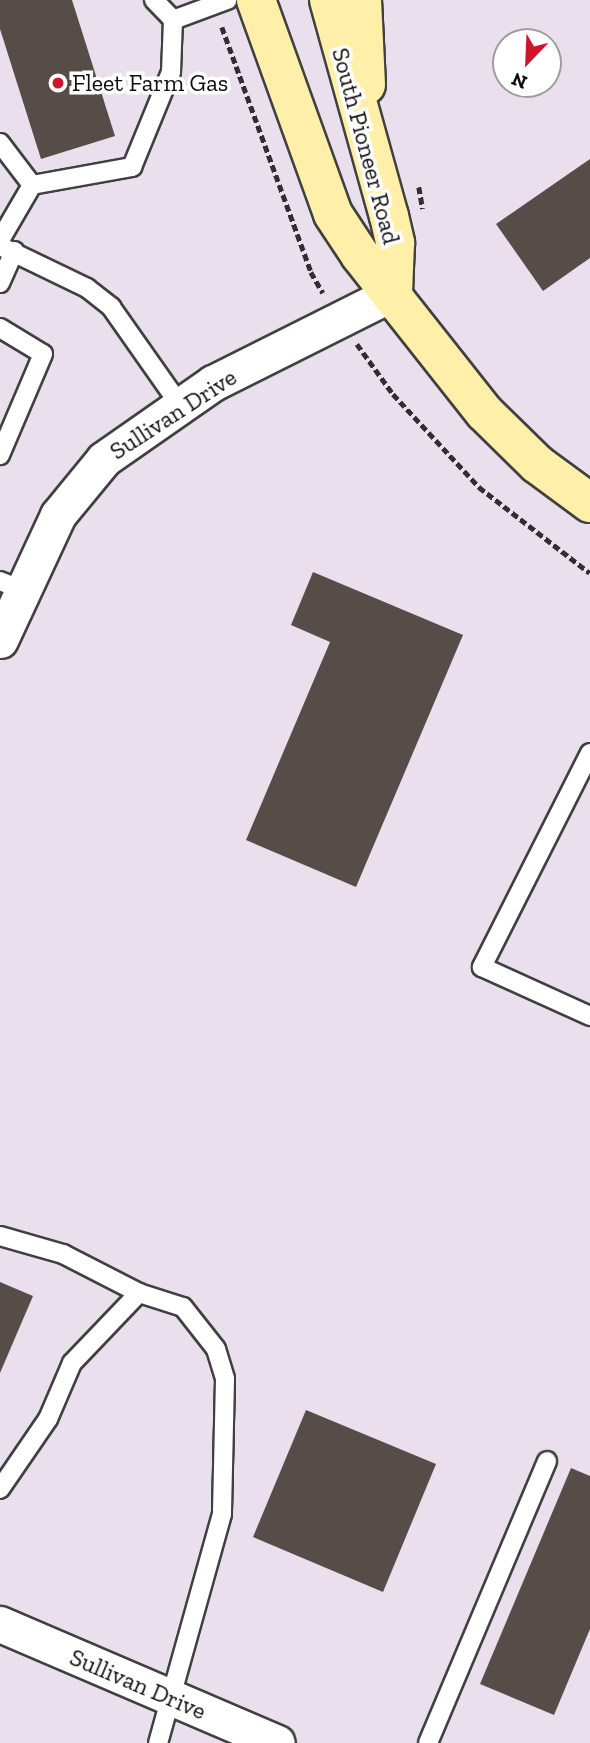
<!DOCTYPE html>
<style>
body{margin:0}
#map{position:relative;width:590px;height:1743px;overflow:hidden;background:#fffaed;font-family:"Zilla Slab",serif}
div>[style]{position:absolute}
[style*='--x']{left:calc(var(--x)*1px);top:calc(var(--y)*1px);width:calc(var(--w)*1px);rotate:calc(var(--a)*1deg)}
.industrial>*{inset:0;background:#eae0ed}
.building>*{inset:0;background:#574d48}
.path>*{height:4.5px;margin-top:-2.25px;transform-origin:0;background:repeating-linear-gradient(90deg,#2f2f2f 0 7px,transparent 0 10.5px)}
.roads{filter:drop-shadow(2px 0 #404040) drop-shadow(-2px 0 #404040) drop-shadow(0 2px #404040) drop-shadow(0 -2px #404040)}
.lane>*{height:18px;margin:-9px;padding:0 9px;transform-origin:9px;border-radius:9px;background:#fff}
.street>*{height:35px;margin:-17.5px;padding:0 17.5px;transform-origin:17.5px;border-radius:17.5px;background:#fff}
.secondary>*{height:38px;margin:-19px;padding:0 19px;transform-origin:19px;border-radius:19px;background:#ffefa8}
.dots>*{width:19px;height:19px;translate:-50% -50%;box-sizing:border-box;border:4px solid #fff;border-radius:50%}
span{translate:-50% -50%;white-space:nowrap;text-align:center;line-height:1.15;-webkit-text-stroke:7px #fff;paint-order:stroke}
.poi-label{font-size:24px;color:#0d0d0d}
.left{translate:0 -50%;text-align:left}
.street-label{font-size:24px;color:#0d0d0d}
.north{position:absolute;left:492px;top:28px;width:70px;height:70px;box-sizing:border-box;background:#fff;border:2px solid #9e9e9e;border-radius:50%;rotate:203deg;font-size:19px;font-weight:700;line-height:28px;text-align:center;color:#0d0d0d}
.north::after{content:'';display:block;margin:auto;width:24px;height:32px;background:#cc162c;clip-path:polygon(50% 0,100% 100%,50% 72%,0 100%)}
</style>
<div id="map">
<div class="industrial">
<i style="clip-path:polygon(evenodd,0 0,590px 0,590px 1743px,0 1743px,0 0,506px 42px,548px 42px,548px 84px,506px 84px,506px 42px)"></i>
</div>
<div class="building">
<i style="clip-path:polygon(0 0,72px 0,115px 136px,41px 159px,0 29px)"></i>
<i style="clip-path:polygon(590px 159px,590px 258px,543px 291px,496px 224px)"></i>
<i style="clip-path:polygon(313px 572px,463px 635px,356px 887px,246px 840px,330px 642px,291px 625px)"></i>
<i style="clip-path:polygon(0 1282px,33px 1296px,0 1373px)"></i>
<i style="clip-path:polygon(306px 1410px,436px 1464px,383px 1592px,253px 1537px)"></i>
<i style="clip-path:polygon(571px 1468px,590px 1476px,590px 1629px,554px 1715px,480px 1684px)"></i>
</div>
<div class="path">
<i style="--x:222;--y:27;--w:261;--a:70"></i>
<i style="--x:311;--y:272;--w:24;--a:60"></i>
<i style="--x:419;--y:187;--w:22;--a:80"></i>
<i style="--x:357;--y:344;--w:62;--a:54.2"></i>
<i style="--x:393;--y:394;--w:127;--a:47.2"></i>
<i style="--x:479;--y:487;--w:140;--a:37.8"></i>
</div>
<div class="roads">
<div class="lane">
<i style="--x:154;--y:0;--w:28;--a:46"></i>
<i style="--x:0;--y:143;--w:53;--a:52.7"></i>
<i style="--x:0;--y:240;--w:64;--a:-59.8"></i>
<i style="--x:32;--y:185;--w:102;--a:-10.2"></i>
<i style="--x:132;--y:167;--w:103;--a:-67.7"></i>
<i style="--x:171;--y:72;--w:52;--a:-87.8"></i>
<i style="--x:173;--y:20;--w:58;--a:-20.3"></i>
<i style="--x:0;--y:246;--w:97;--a:25.8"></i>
<i style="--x:87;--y:288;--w:31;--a:38"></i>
<i style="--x:111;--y:307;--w:120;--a:54.9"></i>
<i style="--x:0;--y:283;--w:35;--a:-66"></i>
<i style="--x:0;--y:328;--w:50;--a:31.2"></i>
<i style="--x:43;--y:354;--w:110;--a:113.1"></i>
<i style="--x:0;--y:581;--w:24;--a:22"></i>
<i style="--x:590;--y:753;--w:240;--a:116.8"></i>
<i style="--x:482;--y:967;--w:119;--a:24.4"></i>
<i style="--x:0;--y:1236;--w:66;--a:15.9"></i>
<i style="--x:63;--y:1254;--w:85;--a:27.2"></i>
<i style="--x:139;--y:1293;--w:46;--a:17.7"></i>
<i style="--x:183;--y:1307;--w:53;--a:51.8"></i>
<i style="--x:216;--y:1349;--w:31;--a:73"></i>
<i style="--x:225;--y:1379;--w:135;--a:91.3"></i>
<i style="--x:222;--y:1514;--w:238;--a:105.6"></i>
<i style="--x:0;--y:1489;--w:85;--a:-55.6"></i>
<i style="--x:48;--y:1419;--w:61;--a:-66.8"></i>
<i style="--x:72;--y:1363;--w:97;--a:-46.3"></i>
<i style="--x:428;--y:1743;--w:306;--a:-67.1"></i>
</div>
<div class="street">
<i style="--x:0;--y:640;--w:138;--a:-65.1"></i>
<i style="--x:58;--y:515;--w:72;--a:-50.6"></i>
<i style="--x:104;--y:459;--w:133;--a:-34.9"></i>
<i style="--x:213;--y:383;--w:201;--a:-26.6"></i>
<i style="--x:0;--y:1624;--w:301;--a:23.2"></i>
</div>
<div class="secondary">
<i style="--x:256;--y:0;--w:227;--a:70.2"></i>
<i style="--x:333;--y:214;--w:49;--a:56.6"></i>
<i style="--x:360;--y:255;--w:201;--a:51.7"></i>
<i style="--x:485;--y:413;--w:73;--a:44.4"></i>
<i style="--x:537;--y:464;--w:66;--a:36.3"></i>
<i style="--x:329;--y:0;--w:224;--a:74.5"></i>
<i style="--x:389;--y:216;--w:28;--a:77"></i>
<i style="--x:395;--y:243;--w:50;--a:92.3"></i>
<i style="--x:362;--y:0;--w:85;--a:87.3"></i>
</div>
</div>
<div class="dots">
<i style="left:58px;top:83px;background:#cc162c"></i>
</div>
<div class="poi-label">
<span class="left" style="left:72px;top:83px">Fleet Farm Gas</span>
</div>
<div class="street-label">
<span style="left:366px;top:146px;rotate:75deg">South Pioneer Road</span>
<span style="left:173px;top:414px;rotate:-33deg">Sullivan Drive</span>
<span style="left:138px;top:1684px;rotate:23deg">Sullivan Drive</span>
</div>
<div class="north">N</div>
</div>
